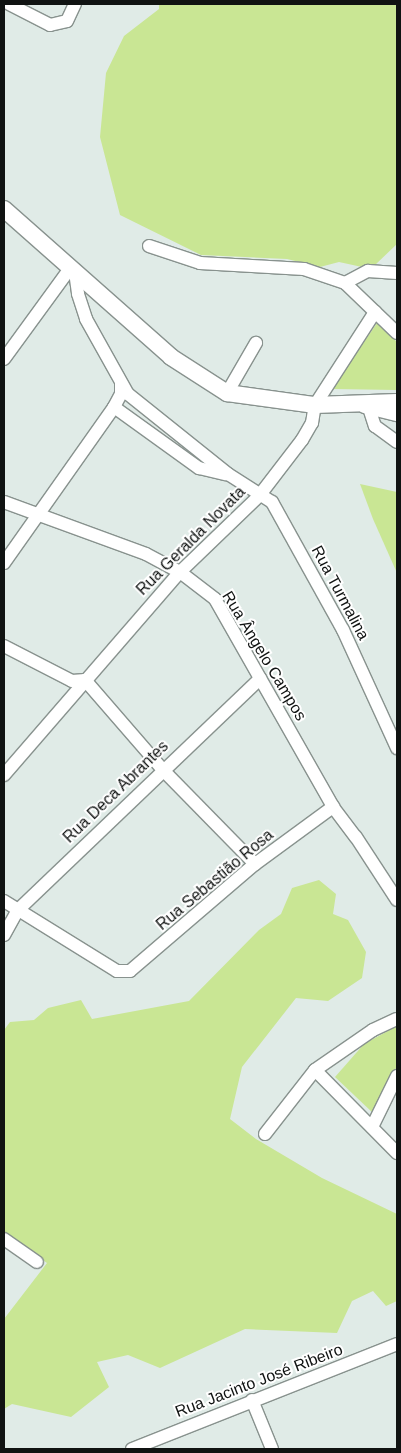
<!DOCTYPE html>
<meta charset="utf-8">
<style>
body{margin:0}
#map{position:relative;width:401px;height:1453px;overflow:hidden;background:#e0ebe7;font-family:Helvetica,sans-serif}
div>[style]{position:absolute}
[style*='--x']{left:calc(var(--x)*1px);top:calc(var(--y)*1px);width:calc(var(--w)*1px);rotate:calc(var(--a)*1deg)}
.green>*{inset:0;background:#c9e694}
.roads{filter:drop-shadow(1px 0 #88928e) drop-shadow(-1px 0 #88928e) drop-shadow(0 1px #88928e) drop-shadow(0 -1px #88928e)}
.minor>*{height:12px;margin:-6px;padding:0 6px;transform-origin:6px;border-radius:6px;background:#fff}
.major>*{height:16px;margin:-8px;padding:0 8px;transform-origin:8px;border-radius:8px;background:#fff}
span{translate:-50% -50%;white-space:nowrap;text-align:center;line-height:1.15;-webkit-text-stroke:4px #fff;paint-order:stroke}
.street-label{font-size:16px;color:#101312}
.frame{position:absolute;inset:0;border:5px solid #101312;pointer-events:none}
</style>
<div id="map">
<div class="green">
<i style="clip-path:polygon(159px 4px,397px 4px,397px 244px,375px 265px,362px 267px,339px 262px,320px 267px,287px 259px,201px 255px,120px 215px,100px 137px,106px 73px,124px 36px,159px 9px)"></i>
<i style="clip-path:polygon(377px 323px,397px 342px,397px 390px,332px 389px)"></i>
<i style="clip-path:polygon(360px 484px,397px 492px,397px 573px,373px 519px)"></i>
<i style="clip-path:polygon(319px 880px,336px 894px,333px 914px,348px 920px,366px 952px,362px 978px,328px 1001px,296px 998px,242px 1067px,230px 1119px,256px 1139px,322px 1178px,397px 1214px,397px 1301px,386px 1306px,373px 1291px,352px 1301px,337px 1333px,245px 1329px,160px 1368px,128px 1355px,97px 1362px,109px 1387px,71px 1417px,12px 1404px,4px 1409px,4px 1319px,47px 1263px,4px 1232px,4px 1030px,10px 1022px,34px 1020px,48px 1008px,81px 1000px,92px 1019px,189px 1001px,259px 930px,281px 914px,292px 888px)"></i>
<i style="clip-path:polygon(397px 1026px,397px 1066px,374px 1114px,335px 1077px,364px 1044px)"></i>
</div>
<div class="roads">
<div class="minor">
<i style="--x:9;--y:4;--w:46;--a:27.1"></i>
<i style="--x:50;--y:25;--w:17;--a:-13"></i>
<i style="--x:67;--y:21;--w:19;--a:-65"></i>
<i style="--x:149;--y:246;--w:54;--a:18.4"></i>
<i style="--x:200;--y:263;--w:104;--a:3.3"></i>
<i style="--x:304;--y:269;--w:43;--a:18.9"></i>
<i style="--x:345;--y:283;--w:72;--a:43.9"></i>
<i style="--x:75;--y:272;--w:22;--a:82"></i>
<i style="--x:78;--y:294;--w:26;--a:72"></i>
<i style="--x:86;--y:319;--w:86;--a:60.8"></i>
<i style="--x:128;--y:394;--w:128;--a:38.7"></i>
<i style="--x:228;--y:474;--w:52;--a:32.5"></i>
<i style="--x:272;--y:502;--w:146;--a:61"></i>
<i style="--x:343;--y:630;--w:130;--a:65.4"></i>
<i style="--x:345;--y:283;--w:26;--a:-28"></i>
<i style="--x:368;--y:271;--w:29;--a:4"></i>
<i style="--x:4;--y:359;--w:114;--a:-53.9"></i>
<i style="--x:227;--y:393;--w:58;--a:-59.9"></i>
<i style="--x:114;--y:407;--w:105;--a:35.7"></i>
<i style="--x:199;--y:468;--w:28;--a:13"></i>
<i style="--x:364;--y:407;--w:34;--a:14"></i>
<i style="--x:369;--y:408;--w:19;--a:72"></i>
<i style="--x:375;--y:426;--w:27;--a:36"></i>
<i style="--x:4;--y:502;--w:151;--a:20.1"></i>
<i style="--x:146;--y:554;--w:38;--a:28"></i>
<i style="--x:180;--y:572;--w:44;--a:37.6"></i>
<i style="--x:215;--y:599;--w:239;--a:60.4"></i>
<i style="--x:333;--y:807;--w:38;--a:53"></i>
<i style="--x:356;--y:837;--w:75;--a:56.9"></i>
<i style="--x:4;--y:563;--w:191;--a:-54.8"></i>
<i style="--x:114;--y:407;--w:15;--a:-62"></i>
<i style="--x:121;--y:394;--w:11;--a:-90"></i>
<i style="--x:4;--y:646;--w:76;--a:27.2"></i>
<i style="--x:72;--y:681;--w:13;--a:-4"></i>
<i style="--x:85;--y:680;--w:118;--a:49.1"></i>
<i style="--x:162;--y:769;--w:133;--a:45.6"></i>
<i style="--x:4;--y:775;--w:269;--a:-49.1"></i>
<i style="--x:180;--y:572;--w:110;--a:-43.9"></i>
<i style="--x:259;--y:496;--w:71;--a:-52.5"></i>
<i style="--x:302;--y:440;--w:20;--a:-60"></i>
<i style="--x:312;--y:423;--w:18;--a:-81"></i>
<i style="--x:315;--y:405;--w:111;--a:-57.2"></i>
<i style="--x:4;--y:901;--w:133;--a:31.8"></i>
<i style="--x:117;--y:971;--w:13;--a:0"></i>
<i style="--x:130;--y:971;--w:165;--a:-40.6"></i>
<i style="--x:255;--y:864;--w:97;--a:-36.2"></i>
<i style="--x:4;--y:935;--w:29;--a:-61"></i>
<i style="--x:18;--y:910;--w:335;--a:-43.7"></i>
<i style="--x:315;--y:1070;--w:117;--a:45.3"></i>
<i style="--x:372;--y:1127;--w:57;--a:-63.9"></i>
<i style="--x:265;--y:1134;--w:81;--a:-52"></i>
<i style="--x:315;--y:1070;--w:70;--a:-34.6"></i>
<i style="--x:373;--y:1030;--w:26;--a:-25"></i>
<i style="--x:4;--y:1239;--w:40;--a:34.9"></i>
<i style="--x:252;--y:1400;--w:53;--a:67.8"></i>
<i style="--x:132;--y:1449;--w:285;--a:-21.6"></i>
</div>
<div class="major">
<i style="--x:4;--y:209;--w:223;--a:41.5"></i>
<i style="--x:171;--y:357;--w:67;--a:32.7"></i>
<i style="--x:227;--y:393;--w:89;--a:7.8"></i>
<i style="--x:315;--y:405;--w:82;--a:-2.1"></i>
</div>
</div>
<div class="street-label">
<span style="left:191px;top:541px;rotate:-45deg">Rua Geralda Novata</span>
<span style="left:340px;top:593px;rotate:62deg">Rua Turmalina</span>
<span style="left:264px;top:656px;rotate:59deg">Rua Ângelo Campos</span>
<span style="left:116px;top:792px;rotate:-44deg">Rua Deca Abrantes</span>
<span style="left:215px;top:880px;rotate:-40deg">Rua Sebastião Rosa</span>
<span style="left:259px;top:1381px;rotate:-21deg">Rua Jacinto José Ribeiro</span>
</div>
<div class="frame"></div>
</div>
